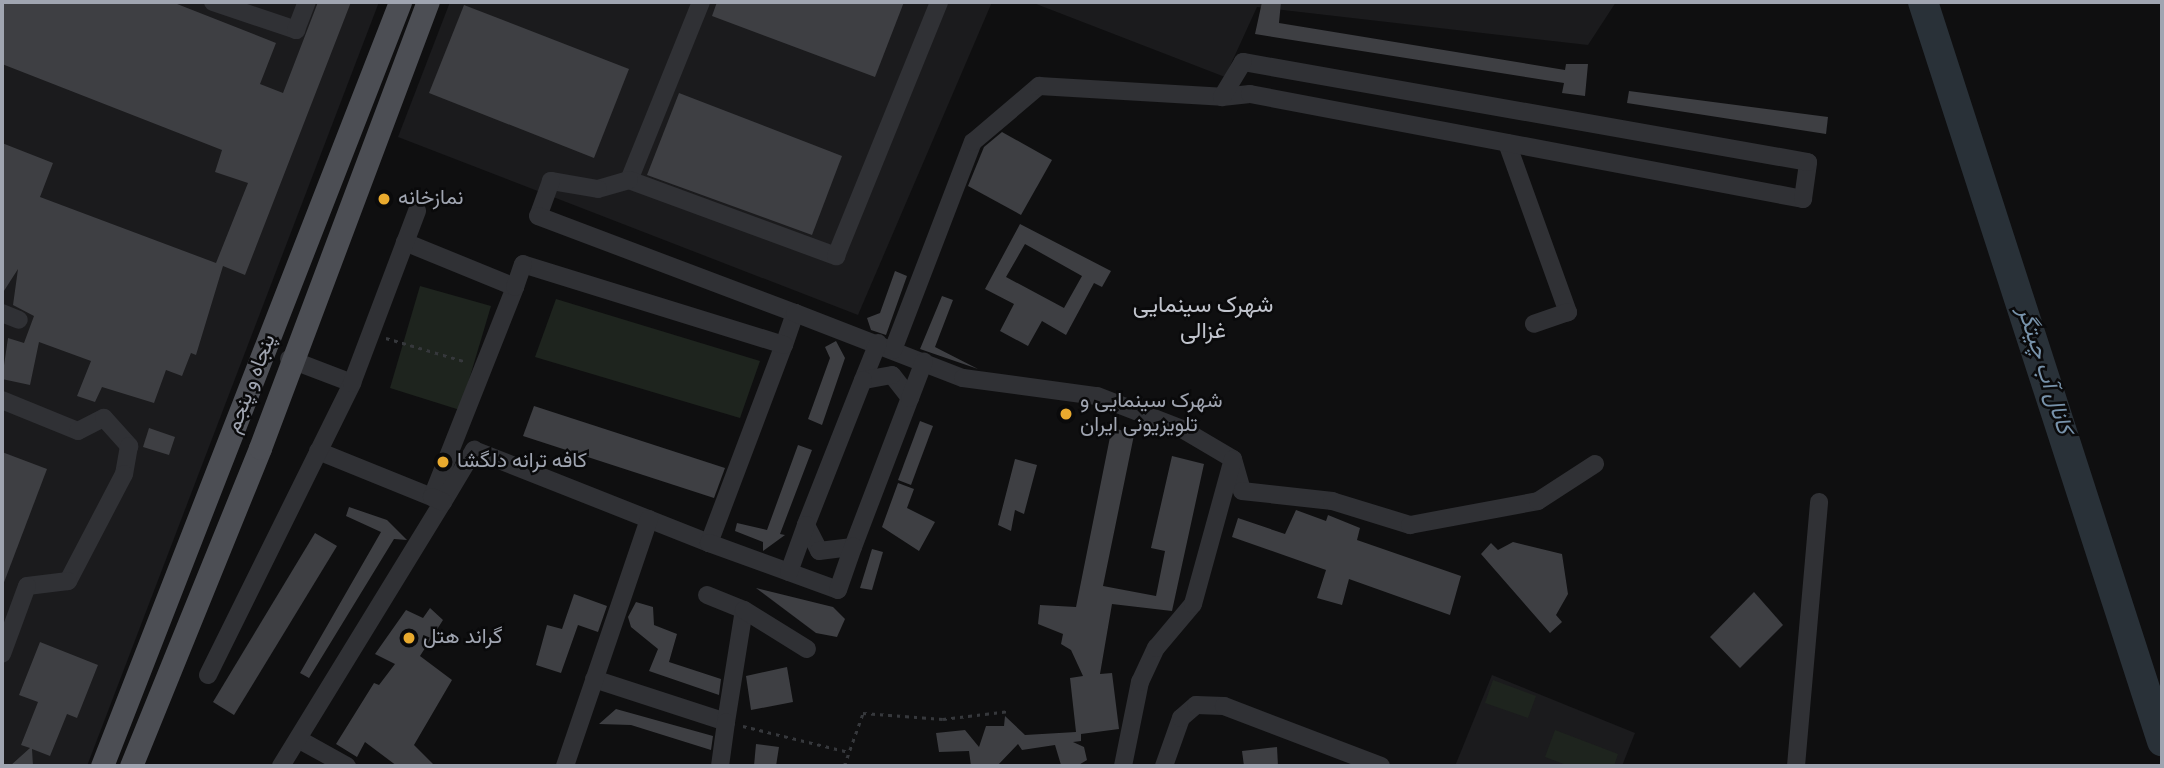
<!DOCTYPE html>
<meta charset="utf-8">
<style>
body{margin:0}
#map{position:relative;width:2164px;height:768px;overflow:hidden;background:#0f0f10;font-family:Overpass,Vazirmatn,sans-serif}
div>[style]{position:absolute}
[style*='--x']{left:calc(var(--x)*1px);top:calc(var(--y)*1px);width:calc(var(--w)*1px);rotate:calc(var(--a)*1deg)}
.built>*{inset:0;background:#1b1b1d}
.green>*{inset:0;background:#1e241e}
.river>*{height:30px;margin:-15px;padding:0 15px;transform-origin:15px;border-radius:15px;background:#293138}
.building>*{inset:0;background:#3e3f43}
.path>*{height:2.5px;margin-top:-1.25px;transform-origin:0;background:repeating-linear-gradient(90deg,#36383c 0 3.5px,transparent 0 8.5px)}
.minor>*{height:18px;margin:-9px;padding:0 9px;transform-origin:9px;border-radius:9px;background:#303135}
.major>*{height:23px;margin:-11.5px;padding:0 11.5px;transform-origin:11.5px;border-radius:11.5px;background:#4c4e54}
.dots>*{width:19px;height:19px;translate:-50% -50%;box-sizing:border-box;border:4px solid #0a0a0b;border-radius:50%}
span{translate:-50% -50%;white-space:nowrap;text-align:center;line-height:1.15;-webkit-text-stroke:5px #0a0a0b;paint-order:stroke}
.poi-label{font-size:21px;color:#a0a5b1}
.left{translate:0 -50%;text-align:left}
.street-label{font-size:21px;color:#a0a5b1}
.neighbourhood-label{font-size:23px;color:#c1c4cd}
.water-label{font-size:23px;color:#7893ab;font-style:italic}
.frame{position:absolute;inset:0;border:4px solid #a0a5b1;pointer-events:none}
</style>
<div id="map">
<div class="built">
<i style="clip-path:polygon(2px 2px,379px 2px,87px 766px,2px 766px)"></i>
<i style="clip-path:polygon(450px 2px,992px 2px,858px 315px,398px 137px)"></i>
<i style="clip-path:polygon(1031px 2px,1616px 2px,1588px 45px,1257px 7px,1225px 77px)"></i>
<i style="clip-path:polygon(1492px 675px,1635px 733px,1622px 766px,1455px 766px)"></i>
</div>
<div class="green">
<i style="clip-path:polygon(420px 286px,491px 306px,460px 410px,390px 388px)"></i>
<i style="clip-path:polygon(556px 299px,760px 361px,740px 418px,535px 357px)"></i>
<i style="clip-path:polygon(1493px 680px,1536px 696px,1528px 718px,1485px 703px)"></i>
<i style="clip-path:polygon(1555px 730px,1618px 754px,1614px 766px,1569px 766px,1545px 757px)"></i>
</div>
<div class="river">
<i style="--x:1923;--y:2;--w:777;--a:72.08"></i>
</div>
<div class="building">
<i style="clip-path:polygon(2px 2px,172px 2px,276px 43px,260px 84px,283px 93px,318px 2px,351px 2px,245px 275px,223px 266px,196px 355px,191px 353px,182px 376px,166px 370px,154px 403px,102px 387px,95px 402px,77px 396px,91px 361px,39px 342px,30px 385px,2px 379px,8px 338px,24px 343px,34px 316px,13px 305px,18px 269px,2px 294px,2px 143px,53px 163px,40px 197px,216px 263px,248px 183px,215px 172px,222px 150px,2px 64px)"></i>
<i style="clip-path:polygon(717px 2px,904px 2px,875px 77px,712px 16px)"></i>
<i style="clip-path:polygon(1262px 2px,1281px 2px,1279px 23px,1565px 70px,1566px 64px,1588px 64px,1585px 96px,1562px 93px,1564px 83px,1255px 34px)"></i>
<i style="clip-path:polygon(464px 5px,629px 69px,594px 158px,429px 93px)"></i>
<i style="clip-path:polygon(1629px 91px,1828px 117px,1826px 134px,1627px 103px)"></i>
<i style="clip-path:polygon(679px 93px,842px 156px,812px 235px,647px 175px)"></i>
<i style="clip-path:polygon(1002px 132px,1052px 160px,1021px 215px,968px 186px,984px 147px)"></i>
<i style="clip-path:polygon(evenodd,1020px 224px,1111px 271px,1102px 287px,1094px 283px,1066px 335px,1042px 321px,1028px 346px,1000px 331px,1014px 304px,985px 289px,1020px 224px,1025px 244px,1082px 276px,1064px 308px,1006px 277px,1025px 244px)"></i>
<i style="clip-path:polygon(895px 271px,907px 276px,886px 335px,871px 330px,867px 318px,880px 313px)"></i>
<i style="clip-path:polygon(942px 296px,953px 300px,935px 347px,978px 369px,920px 349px)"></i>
<i style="clip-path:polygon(836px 341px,845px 358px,822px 425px,808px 419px,830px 358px,825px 347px)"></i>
<i style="clip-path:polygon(534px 406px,725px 468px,714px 498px,523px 436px)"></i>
<i style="clip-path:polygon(920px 421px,933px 426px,911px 485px,898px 480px)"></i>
<i style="clip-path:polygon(1112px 427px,1134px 435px,1103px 586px,1156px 596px,1165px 551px,1151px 548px,1172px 456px,1204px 464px,1172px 611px,1112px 604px,1100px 674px,1112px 673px,1119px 729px,1081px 734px,1081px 741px,1073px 742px,1084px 747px,1087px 760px,1077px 766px,1061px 765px,1055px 745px,1022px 750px,1018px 744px,997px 766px,971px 766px,969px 751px,939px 752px,936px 733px,965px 730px,979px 747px,986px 726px,1004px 726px,1005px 716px,1025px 735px,1076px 732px,1070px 678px,1083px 676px,1071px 650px,1061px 644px,1063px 634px,1038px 624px,1040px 605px,1076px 607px)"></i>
<i style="clip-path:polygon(149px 428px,175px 437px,169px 455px,143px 447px)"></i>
<i style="clip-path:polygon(798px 445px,812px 450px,780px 534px,785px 535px,763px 551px,763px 542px,735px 531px,737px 523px,767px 530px)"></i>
<i style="clip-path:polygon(2px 452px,47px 469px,3px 585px,2px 585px)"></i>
<i style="clip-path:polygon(1015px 459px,1037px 465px,1024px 514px,1015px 510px,1011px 531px,998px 525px)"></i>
<i style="clip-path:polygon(898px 483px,914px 489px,907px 508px,935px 522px,919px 551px,882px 527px)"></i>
<i style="clip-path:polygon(349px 507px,387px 520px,407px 540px,394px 539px,309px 678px,300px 673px,381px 532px,346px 516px)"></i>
<i style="clip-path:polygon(1296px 510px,1326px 521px,1328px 515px,1360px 528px,1357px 540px,1461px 576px,1450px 615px,1349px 579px,1342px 605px,1317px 598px,1326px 570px,1232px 537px,1238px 518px,1285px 534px)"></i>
<i style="clip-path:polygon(315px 533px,337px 546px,234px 715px,213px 702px)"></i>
<i style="clip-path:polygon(1513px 542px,1562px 554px,1568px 594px,1556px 615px,1562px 622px,1550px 633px,1481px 554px,1491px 543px,1498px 550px)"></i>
<i style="clip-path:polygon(872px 549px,883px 552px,872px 590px,860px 588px)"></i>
<i style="clip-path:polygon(756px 588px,833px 607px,845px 619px,837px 637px,816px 633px)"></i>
<i style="clip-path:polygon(1754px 592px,1783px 625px,1740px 668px,1710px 637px)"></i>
<i style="clip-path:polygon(574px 594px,607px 606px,598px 632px,578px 625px,561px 673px,536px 665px,547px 625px,562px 629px)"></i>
<i style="clip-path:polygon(636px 602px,653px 607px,654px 625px,677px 634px,669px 662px,721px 679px,719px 695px,649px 671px,658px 649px,631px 627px,628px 617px)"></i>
<i style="clip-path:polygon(430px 608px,443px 620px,420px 656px,452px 680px,414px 745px,435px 766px,397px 766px,365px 742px,357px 757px,336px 744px,374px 683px,379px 685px,395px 664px,375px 654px,406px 610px,423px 618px)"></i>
<i style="clip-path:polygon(40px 642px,98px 665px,77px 718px,67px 714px,50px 756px,32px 749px,33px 766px,10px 766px,30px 748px,21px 745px,38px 702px,19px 695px)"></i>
<i style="clip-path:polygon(787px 667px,793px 702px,751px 710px,746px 676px)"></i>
<i style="clip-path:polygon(616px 709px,713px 736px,711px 750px,631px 725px,599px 724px)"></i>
<i style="clip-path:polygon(756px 744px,779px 747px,776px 766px,754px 766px)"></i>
<i style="clip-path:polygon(1277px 747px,1278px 766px,1244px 766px,1242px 751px)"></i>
</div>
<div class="path">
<i style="--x:386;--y:338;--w:84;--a:16.5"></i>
<i style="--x:743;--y:726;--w:109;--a:13.8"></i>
<i style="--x:844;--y:766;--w:56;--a:-70.3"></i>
<i style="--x:863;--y:713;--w:80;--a:4.3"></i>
<i style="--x:943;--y:719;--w:67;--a:-6.8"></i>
</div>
<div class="minor">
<i style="--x:213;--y:2;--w:88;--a:18.6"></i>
<i style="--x:296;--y:30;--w:30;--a:-69"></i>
<i style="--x:701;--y:2;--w:192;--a:112"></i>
<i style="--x:629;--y:180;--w:221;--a:20.2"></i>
<i style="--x:836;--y:256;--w:274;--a:-67.9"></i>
<i style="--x:1507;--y:143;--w:180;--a:70.2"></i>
<i style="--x:1568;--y:312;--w:36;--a:161"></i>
<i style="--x:629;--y:180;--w:32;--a:164"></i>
<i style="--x:598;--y:189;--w:48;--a:-170.3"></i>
<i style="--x:551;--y:181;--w:37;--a:110"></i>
<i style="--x:538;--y:216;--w:275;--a:20.7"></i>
<i style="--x:2;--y:313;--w:18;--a:22"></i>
<i style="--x:784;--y:345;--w:34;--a:-71"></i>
<i style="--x:795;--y:313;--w:180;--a:21.2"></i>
<i style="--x:963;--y:378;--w:135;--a:7.7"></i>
<i style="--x:1097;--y:396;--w:91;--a:21.2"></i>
<i style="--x:1182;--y:429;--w:59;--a:30.5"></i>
<i style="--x:1233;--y:459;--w:33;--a:74"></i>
<i style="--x:1242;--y:491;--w:91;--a:6.3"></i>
<i style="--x:1332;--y:501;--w:82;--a:17.1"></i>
<i style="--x:1410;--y:525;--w:130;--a:-10.6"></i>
<i style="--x:1538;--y:501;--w:68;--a:-33"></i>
<i style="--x:893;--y:350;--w:223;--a:-69"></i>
<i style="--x:973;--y:142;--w:87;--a:-40.3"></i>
<i style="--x:1039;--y:86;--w:183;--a:3.4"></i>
<i style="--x:1222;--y:97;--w:28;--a:-6"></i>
<i style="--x:1250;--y:94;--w:563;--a:10.75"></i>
<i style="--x:1803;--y:199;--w:37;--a:-82"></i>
<i style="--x:1808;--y:162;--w:574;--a:-169.96"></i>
<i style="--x:1243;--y:62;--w:41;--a:121"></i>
<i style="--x:289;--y:359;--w:67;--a:20.9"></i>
<i style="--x:863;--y:380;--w:40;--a:-68"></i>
<i style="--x:910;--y:398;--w:29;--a:-128"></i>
<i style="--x:892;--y:375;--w:29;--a:170"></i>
<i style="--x:863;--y:380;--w:156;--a:111.5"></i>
<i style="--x:806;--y:525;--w:29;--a:63"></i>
<i style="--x:819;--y:551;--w:34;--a:-7"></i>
<i style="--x:853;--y:547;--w:160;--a:-69.1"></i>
<i style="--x:910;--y:398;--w:39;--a:-69"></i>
<i style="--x:2;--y:400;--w:82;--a:22.2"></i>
<i style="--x:78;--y:431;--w:29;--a:-27"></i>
<i style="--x:104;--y:418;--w:38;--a:48"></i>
<i style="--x:129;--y:446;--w:28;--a:100"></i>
<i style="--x:124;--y:474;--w:121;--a:117.6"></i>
<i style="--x:68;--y:581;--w:41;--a:173"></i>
<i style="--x:27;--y:586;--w:72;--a:110.2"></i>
<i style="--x:318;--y:451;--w:123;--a:22"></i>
<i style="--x:432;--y:497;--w:226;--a:-68.4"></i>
<i style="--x:515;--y:287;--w:119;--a:-157.8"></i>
<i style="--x:443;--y:502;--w:61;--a:-59.2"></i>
<i style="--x:474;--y:450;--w:253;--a:21.6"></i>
<i style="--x:709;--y:543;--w:212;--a:-69.3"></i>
<i style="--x:784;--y:345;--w:273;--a:-162.8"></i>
<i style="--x:523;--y:264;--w:24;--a:109"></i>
<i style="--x:709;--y:543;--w:137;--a:20"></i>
<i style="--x:838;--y:590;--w:46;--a:-70.8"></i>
<i style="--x:789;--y:572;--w:50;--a:-70.1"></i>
<i style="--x:707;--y:595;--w:40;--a:22"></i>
<i style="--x:208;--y:675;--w:326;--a:-63.7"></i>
<i style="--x:352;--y:383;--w:184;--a:-69.3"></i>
<i style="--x:594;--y:679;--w:139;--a:18"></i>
<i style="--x:726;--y:722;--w:113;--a:-80.9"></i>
<i style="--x:744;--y:610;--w:74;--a:31.8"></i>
<i style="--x:298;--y:739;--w:56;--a:28.9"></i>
<i style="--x:281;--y:766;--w:310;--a:-58.5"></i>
<i style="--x:443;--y:502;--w:12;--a:-156"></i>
<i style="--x:565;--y:766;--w:261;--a:-71.2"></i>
<i style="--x:720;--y:766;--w:44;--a:-82.2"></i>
<i style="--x:1123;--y:766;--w:86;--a:-78.6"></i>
<i style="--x:1140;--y:682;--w:38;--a:-65"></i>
<i style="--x:1156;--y:648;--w:57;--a:-49.9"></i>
<i style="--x:1193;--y:604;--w:150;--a:-74.6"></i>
<i style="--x:1164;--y:766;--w:51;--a:-70.5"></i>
<i style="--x:1181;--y:718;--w:20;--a:-41"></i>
<i style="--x:1196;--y:705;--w:28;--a:2"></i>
<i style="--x:1224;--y:706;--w:168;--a:20.9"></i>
<i style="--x:1796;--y:766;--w:265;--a:-85"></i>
</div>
<div class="major">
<i style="--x:102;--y:766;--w:820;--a:-68.69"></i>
<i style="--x:131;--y:766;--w:343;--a:-67.9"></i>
<i style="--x:260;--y:448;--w:477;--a:-69.4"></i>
</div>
<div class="dots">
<i style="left:384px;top:199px;background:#e9aa2e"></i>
<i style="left:1066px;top:414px;background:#e9aa2e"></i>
<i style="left:443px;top:462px;background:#e9aa2e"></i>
<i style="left:409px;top:638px;background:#e9aa2e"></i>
</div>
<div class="poi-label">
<span class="left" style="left:398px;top:199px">نمازخانه</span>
<span class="left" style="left:1080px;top:414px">شهرک سینمایی و<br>تلویزیونی ایران</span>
<span class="left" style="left:457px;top:462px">کافه ترانه دلگشا</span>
<span class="left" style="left:423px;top:638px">گراند هتل</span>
</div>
<div class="street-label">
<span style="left:252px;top:384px;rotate:-69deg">پنجاه و پنجم</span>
</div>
<div class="neighbourhood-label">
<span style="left:1203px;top:320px">شهرک سینمایی<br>غزالی</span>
</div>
<div class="water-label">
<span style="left:2043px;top:371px;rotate:72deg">کانال آب چیتگر</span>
</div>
<div class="frame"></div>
</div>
